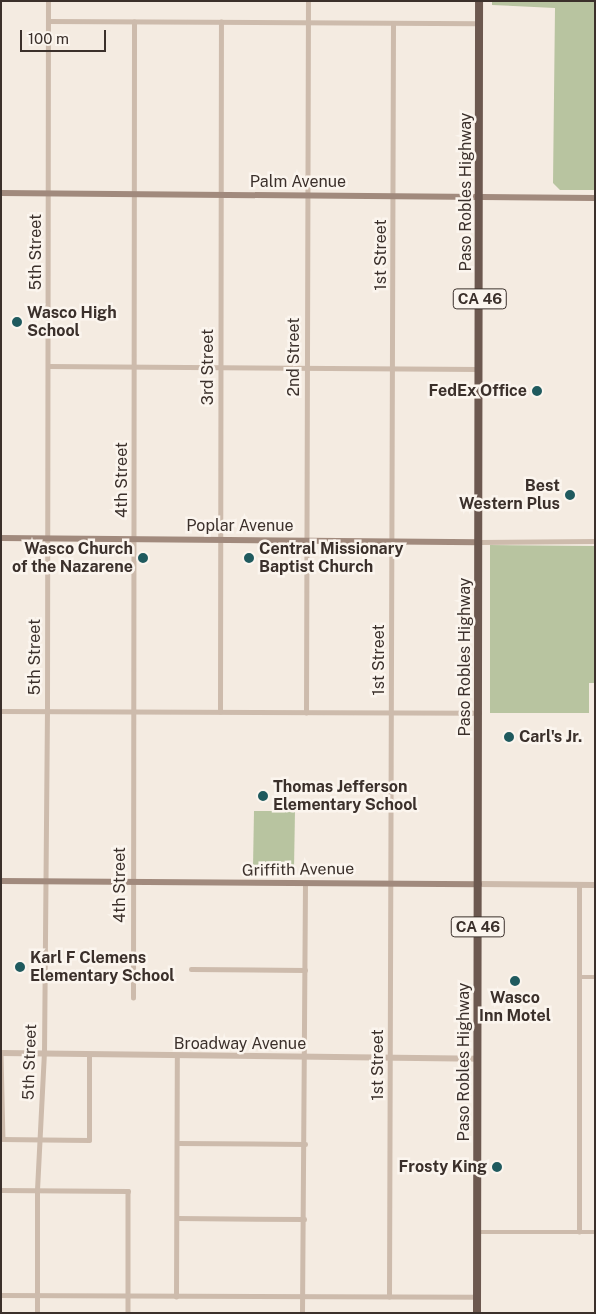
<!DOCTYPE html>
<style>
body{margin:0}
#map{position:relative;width:596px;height:1314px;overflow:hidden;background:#f4ebe1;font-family:"Public Sans",sans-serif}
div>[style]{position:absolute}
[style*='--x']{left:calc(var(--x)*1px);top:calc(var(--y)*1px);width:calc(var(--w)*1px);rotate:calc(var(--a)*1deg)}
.green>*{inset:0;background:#b8c4a0}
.minor>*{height:4.5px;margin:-2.25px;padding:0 2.25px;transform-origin:2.25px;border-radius:2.25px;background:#cdbbac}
.tertiary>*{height:5.5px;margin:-2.75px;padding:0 2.75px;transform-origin:2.75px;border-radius:2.75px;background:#cdbbac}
.secondary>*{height:6px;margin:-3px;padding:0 3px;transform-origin:3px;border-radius:3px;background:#a18a7d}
.trunk>*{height:8px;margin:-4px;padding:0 4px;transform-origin:4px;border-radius:4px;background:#6c584f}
.dots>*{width:14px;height:14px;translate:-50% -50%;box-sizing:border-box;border:2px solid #fbf5ee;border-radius:50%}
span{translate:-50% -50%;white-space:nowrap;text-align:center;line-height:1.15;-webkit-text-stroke:5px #fbf5ee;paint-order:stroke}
.shield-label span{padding:1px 4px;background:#fbf5ee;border:1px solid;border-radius:4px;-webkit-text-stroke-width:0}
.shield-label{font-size:15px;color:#3b302b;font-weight:700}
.street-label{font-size:16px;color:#3b302b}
.poi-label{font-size:16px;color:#3b302b;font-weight:700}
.left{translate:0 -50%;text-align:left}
.right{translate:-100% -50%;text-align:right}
.frame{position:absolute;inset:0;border:2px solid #3b302b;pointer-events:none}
.scale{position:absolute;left:20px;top:30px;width:86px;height:22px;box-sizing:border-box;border:2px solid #3b302b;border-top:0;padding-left:6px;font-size:15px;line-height:18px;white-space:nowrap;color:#3b302b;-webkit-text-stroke:4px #fbf5ee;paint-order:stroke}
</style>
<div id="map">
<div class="green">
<i style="clip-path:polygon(492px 1px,595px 1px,595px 190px,560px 190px,553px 183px,555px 8px,492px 5px)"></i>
<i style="clip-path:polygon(490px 545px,595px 546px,595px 683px,589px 683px,589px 713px,490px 713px)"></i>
<i style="clip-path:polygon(254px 811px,295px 811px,294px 868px,253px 867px)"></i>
</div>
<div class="minor">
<i style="--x:48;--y:21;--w:431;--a:0.3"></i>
<i style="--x:48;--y:366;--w:431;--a:0.4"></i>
<i style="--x:479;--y:542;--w:116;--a:-0.5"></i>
<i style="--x:1;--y:711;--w:478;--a:0.2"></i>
<i style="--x:220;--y:712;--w:690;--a:-89.92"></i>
<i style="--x:306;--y:713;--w:712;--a:-89.84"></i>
<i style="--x:191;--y:969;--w:114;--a:0.5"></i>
<i style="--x:579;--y:977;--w:16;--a:0"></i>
<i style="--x:133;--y:998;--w:976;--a:-89.94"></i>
<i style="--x:1;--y:1053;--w:86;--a:88.7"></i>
<i style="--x:1;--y:1139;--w:88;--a:0.7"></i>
<i style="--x:89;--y:1140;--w:84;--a:-90"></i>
<i style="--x:177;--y:1143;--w:128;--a:0.4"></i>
<i style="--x:1;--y:1190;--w:127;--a:0.5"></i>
<i style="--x:128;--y:1191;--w:122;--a:90"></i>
<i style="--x:177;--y:1218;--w:127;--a:0.5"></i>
<i style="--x:478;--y:1232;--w:117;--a:0"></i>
<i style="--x:579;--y:1232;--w:346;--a:-90"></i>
<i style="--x:1;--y:1295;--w:476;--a:0.2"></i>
<i style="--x:176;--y:1297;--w:240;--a:-89.8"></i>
<i style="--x:389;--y:1297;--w:1273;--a:-89.82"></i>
<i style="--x:37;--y:1313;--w:123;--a:-90"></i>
<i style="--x:37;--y:1190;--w:137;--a:-87.1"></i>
<i style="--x:44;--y:1053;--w:342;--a:-89.5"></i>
<i style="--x:47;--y:711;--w:710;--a:-89.92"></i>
<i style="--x:302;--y:1313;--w:428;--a:-89.6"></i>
</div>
<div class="tertiary">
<i style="--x:479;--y:884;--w:116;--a:0.5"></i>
<i style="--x:1;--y:1053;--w:477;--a:0.7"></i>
</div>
<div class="secondary">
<i style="--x:1;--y:193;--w:594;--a:0.48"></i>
<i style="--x:1;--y:538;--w:478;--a:0.5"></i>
<i style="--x:1;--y:881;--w:478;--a:0.4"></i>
</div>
<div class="trunk">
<i style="--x:477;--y:1313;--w:1312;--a:-89.91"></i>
</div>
<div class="dots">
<i style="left:17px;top:322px;background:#1f5a5e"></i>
<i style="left:537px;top:391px;background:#1f5a5e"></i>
<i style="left:570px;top:495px;background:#1f5a5e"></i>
<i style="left:143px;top:558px;background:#1f5a5e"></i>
<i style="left:249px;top:558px;background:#1f5a5e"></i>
<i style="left:509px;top:737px;background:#1f5a5e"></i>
<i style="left:263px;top:796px;background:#1f5a5e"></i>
<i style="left:20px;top:967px;background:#1f5a5e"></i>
<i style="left:515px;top:981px;background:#1f5a5e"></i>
<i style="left:497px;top:1167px;background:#1f5a5e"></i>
</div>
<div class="shield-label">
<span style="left:480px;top:299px">CA 46</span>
<span style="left:478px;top:927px">CA 46</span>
</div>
<div class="street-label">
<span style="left:298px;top:182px">Palm Avenue</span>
<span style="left:466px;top:192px;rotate:-90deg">Paso Robles Highway</span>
<span style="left:36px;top:252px;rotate:-90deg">5th Street</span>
<span style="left:381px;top:255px;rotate:-90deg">1st Street</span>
<span style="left:294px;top:357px;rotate:-90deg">2nd Street</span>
<span style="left:208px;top:367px;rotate:-90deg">3rd Street</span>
<span style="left:122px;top:480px;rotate:-90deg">4th Street</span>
<span style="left:240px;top:526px">Poplar Avenue</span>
<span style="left:35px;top:657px;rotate:-90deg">5th Street</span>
<span style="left:465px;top:657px;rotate:-90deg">Paso Robles Highway</span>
<span style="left:379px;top:660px;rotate:-90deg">1st Street</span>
<span style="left:298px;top:870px;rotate:-1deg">Griffith Avenue</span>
<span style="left:120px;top:885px;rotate:-90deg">4th Street</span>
<span style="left:240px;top:1044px">Broadway Avenue</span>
<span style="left:30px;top:1062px;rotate:-88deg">5th Street</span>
<span style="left:464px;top:1062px;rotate:-90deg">Paso Robles Highway</span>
<span style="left:378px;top:1065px;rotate:-90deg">1st Street</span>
</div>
<div class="poi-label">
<span class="left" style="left:27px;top:322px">Wasco High<br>School</span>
<span class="right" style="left:527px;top:391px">FedEx Office</span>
<span class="right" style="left:560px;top:495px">Best<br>Western Plus</span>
<span class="right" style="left:133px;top:558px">Wasco Church<br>of the Nazarene</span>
<span class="left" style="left:259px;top:558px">Central Missionary<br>Baptist Church</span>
<span class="left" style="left:519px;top:737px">Carl's Jr.</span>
<span class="left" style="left:273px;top:796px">Thomas Jefferson<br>Elementary School</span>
<span class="left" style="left:30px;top:967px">Karl F Clemens<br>Elementary School</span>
<span style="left:515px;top:1007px">Wasco<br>Inn Motel</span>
<span class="right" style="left:487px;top:1167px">Frosty King</span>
</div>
<div class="frame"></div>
<div class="scale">100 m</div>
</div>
